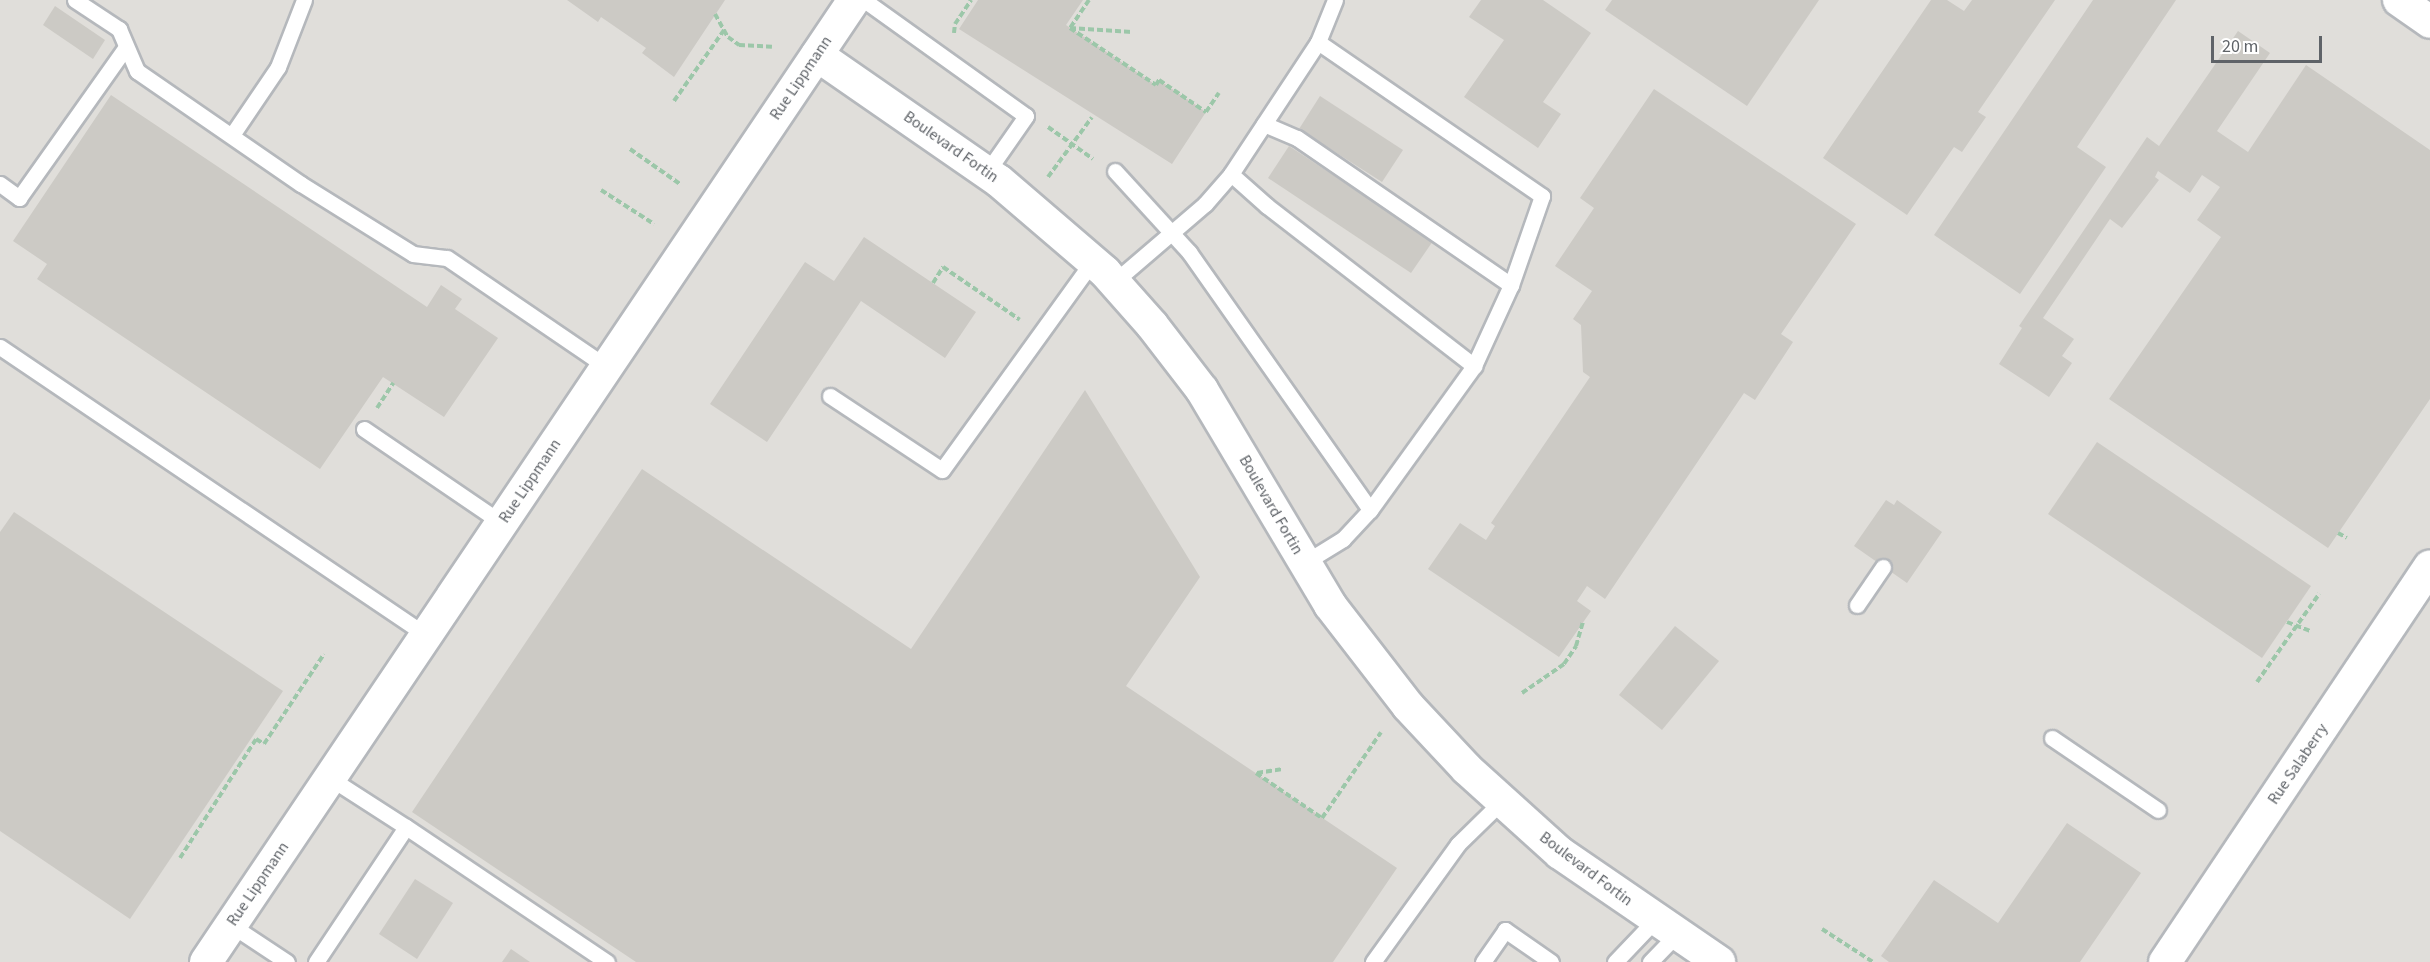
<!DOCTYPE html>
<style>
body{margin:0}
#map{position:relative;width:2430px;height:962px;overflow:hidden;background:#f1efe8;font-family:"Source Sans 3",sans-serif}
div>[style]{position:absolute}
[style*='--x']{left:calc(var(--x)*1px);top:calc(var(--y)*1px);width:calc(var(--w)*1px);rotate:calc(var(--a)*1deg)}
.industrial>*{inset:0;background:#e0deda}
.building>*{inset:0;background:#cccac5}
.path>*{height:4px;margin-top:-2px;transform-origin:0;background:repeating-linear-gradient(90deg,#9cc7a9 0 6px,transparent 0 9px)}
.roads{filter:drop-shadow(2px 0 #b5b8bc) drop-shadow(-2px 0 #b5b8bc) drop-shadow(0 2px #b5b8bc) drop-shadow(0 -2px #b5b8bc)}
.service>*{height:15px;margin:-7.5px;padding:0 7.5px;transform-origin:7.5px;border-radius:7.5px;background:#fff}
.minor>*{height:32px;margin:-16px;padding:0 16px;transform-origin:16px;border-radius:16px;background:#fff}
span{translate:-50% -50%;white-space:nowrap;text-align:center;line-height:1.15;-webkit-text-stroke:5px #fff;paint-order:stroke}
.street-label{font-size:16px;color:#5f6368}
.scale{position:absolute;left:2211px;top:36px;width:111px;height:27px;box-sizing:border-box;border:3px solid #5f6368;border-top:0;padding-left:8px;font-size:18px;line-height:21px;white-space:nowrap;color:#5f6368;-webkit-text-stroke:4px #fff;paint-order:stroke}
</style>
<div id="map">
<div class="industrial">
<i style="clip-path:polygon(0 0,2430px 0,2430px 962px,0 962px)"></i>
</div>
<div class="building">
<i style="clip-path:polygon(567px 0,725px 0,674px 77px,642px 53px,646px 48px,601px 17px,598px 22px)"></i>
<i style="clip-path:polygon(978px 0,1083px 0,1066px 25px,1156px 85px,1159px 80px,1206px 112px,1172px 164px,959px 29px)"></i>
<i style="clip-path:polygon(1481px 0,1543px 0,1591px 33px,1543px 102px,1561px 114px,1538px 148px,1464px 97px,1504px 40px,1469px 17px)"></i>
<i style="clip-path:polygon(1612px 0,1819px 0,1747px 106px,1605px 10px)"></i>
<i style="clip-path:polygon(1931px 0,1947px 0,1964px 11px,1972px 0,2055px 0,1978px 112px,1986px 117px,1962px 152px,1954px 147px,1907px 215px,1823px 158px)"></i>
<i style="clip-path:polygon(2093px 0,2176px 0,2077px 147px,2106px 167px,2020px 294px,1934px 235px)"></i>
<i style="clip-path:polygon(55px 6px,105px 40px,93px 59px,43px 25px)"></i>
<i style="clip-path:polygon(2238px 31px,2270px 53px,2217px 131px,2248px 152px,2306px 65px,2430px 150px,2430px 399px,2328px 548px,2109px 399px,2221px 237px,2197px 220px,2220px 187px,2202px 175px,2190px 193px,2158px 171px,2155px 177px,2159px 180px,2122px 228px,2110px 219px,2043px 318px,2074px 339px,2062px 356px,2072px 363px,2049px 397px,1999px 364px,2022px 328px,2019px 326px,2147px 137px,2159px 146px)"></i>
<i style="clip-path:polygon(1654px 89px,1856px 224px,1781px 334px,1793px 342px,1755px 400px,1744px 393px,1605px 599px,1587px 586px,1577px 601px,1591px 611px,1559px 657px,1428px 569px,1460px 523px,1486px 540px,1495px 526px,1491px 523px,1590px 377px,1583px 372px,1581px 325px,1573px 319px,1592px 291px,1555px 266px,1594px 208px,1580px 198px)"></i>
<i style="clip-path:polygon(111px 95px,427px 307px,441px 285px,462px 299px,455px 309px,498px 338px,444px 417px,383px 377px,320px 469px,37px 279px,47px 264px,13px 241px)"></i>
<i style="clip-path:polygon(1320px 96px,1403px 150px,1382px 182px,1299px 129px)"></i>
<i style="clip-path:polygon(1289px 146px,1433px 241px,1411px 273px,1268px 178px)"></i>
<i style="clip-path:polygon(864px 237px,976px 312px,945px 358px,861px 301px,767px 442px,710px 404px,805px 262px,834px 281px)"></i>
<i style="clip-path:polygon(1085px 390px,1200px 577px,1126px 686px,1397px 868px,1333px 962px,636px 962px,412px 812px,642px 469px,911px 649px)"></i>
<i style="clip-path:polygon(2097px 442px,2311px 586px,2262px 658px,2048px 514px)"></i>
<i style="clip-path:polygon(1886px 500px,1894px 505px,1897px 500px,1942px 532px,1907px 583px,1854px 546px)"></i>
<i style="clip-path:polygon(14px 512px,283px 691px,130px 919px,0 831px,0 532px)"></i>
<i style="clip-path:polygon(1675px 626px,1719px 661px,1662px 730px,1619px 695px)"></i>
<i style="clip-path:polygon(2067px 823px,2141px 873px,2080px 962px,1889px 962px,1881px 956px,1934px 880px,1998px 923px)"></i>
<i style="clip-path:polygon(415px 879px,453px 903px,417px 959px,379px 934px)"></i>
<i style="clip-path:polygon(511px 949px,530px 962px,502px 962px)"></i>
</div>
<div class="path">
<i style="--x:1089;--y:0;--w:34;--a:124"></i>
<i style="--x:1070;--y:28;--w:103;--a:33.5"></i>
<i style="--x:1156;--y:85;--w:6;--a:-59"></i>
<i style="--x:1159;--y:80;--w:57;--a:34.2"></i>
<i style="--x:1206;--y:112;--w:23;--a:-56"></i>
<i style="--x:715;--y:14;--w:26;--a:61"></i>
<i style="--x:728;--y:37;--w:14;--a:36"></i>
<i style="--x:739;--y:45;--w:33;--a:3"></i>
<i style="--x:1070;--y:28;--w:62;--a:3.7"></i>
<i style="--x:954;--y:33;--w:9;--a:-84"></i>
<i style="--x:955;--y:24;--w:29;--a:-56"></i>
<i style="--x:674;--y:101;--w:87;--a:-54.8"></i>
<i style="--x:1048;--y:127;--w:55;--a:35.4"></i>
<i style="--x:630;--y:149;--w:61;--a:35"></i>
<i style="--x:1048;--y:177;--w:74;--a:-53.7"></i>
<i style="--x:601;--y:190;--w:63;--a:32.7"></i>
<i style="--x:933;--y:283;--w:19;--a:-58"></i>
<i style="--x:943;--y:267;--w:93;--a:34.5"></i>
<i style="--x:377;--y:408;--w:30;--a:-57"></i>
<i style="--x:2338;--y:533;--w:10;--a:29"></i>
<i style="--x:2287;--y:622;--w:26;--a:21"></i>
<i style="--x:2257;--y:682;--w:108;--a:-54.8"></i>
<i style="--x:1522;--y:693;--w:51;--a:-34.6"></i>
<i style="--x:1564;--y:664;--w:22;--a:-56"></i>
<i style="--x:1576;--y:646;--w:25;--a:-74"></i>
<i style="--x:1256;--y:773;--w:80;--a:34.3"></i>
<i style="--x:1322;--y:818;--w:104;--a:-55.5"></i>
<i style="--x:1257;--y:773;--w:26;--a:-9"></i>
<i style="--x:180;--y:858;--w:141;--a:-57.4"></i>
<i style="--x:256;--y:739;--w:9;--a:32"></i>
<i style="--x:264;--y:744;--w:108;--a:-56.3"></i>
<i style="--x:1822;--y:929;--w:61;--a:32.9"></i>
</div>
<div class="roads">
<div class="service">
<i style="--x:75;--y:0;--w:53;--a:33.4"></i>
<i style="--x:119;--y:29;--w:46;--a:66.8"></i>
<i style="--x:137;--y:71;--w:199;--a:34.6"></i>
<i style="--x:301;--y:184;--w:132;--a:32"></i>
<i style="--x:413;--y:254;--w:34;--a:7"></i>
<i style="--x:447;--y:258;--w:194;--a:34.3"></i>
<i style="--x:864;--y:0;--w:199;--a:35.6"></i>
<i style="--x:1026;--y:116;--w:68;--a:124.9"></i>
<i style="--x:1318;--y:42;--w:272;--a:34.5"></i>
<i style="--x:1542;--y:196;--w:94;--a:109.2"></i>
<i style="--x:1511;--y:285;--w:89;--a:114.6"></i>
<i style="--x:1264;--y:124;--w:36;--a:23"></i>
<i style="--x:1297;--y:138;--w:260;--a:34.5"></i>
<i style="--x:232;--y:135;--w:82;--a:-55.9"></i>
<i style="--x:278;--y:67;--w:72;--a:-68.8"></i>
<i style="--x:1115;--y:171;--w:110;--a:47.6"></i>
<i style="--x:1189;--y:252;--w:315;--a:54.9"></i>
<i style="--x:1370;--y:510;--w:40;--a:133"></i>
<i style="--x:1343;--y:539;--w:46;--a:148.4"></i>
<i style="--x:1231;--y:174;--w:158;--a:-56.6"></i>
<i style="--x:1318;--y:42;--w:45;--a:-68"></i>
<i style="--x:0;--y:184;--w:24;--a:36"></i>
<i style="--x:19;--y:198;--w:185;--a:-54.7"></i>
<i style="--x:1114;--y:282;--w:120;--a:-40.6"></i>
<i style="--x:1205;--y:204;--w:40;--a:-49"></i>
<i style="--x:1231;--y:174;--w:48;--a:41.6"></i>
<i style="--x:1267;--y:206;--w:262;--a:37.7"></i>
<i style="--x:1474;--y:366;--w:178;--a:125.8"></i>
<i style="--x:0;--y:347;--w:514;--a:34.06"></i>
<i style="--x:830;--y:396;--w:134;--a:33.5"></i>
<i style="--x:942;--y:470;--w:258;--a:-54.2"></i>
<i style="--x:364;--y:429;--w:167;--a:34.3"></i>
<i style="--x:1857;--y:605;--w:46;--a:-55.6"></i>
<i style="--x:2052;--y:738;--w:128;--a:34.2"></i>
<i style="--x:406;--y:827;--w:242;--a:33.9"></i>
<i style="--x:231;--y:925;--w:67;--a:33.5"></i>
<i style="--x:316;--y:962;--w:162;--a:-56.3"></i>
<i style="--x:406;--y:827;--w:90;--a:-147.2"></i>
<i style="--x:1373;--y:962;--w:145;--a:-54.2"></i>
<i style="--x:1458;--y:844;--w:62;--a:-44.3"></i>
<i style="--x:1483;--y:962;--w:39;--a:-55"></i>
<i style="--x:1505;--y:930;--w:56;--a:34.8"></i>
<i style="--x:1615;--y:962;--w:58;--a:-46.4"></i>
<i style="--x:1650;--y:962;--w:39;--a:-46"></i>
</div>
<div class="minor">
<i style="--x:2399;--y:0;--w:38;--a:35"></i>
<i style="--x:817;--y:55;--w:221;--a:34.7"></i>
<i style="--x:999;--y:181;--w:140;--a:40.6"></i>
<i style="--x:1105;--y:272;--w:71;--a:48.4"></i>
<i style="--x:1152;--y:325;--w:82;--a:52.4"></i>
<i style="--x:1202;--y:390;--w:250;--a:59.2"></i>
<i style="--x:1330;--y:605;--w:128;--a:52.3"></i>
<i style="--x:1408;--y:706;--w:86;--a:46.9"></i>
<i style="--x:1467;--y:769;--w:125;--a:42.1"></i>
<i style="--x:1560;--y:853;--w:193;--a:34.4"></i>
<i style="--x:206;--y:962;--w:1160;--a:-56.04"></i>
<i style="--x:2165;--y:962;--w:476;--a:-56.2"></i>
</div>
</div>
<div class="street-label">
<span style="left:801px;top:78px;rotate:-56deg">Rue Lippmann</span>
<span style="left:951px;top:147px;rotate:35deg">Boulevard Fortin</span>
<span style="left:530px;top:481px;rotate:-56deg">Rue Lippmann</span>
<span style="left:1271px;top:505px;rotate:60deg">Boulevard Fortin</span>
<span style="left:2298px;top:764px;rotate:-56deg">Rue Salaberry</span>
<span style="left:1586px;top:869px;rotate:37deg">Boulevard Fortin</span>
<span style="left:258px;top:884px;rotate:-56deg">Rue Lippmann</span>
</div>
<div class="scale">20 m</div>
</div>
